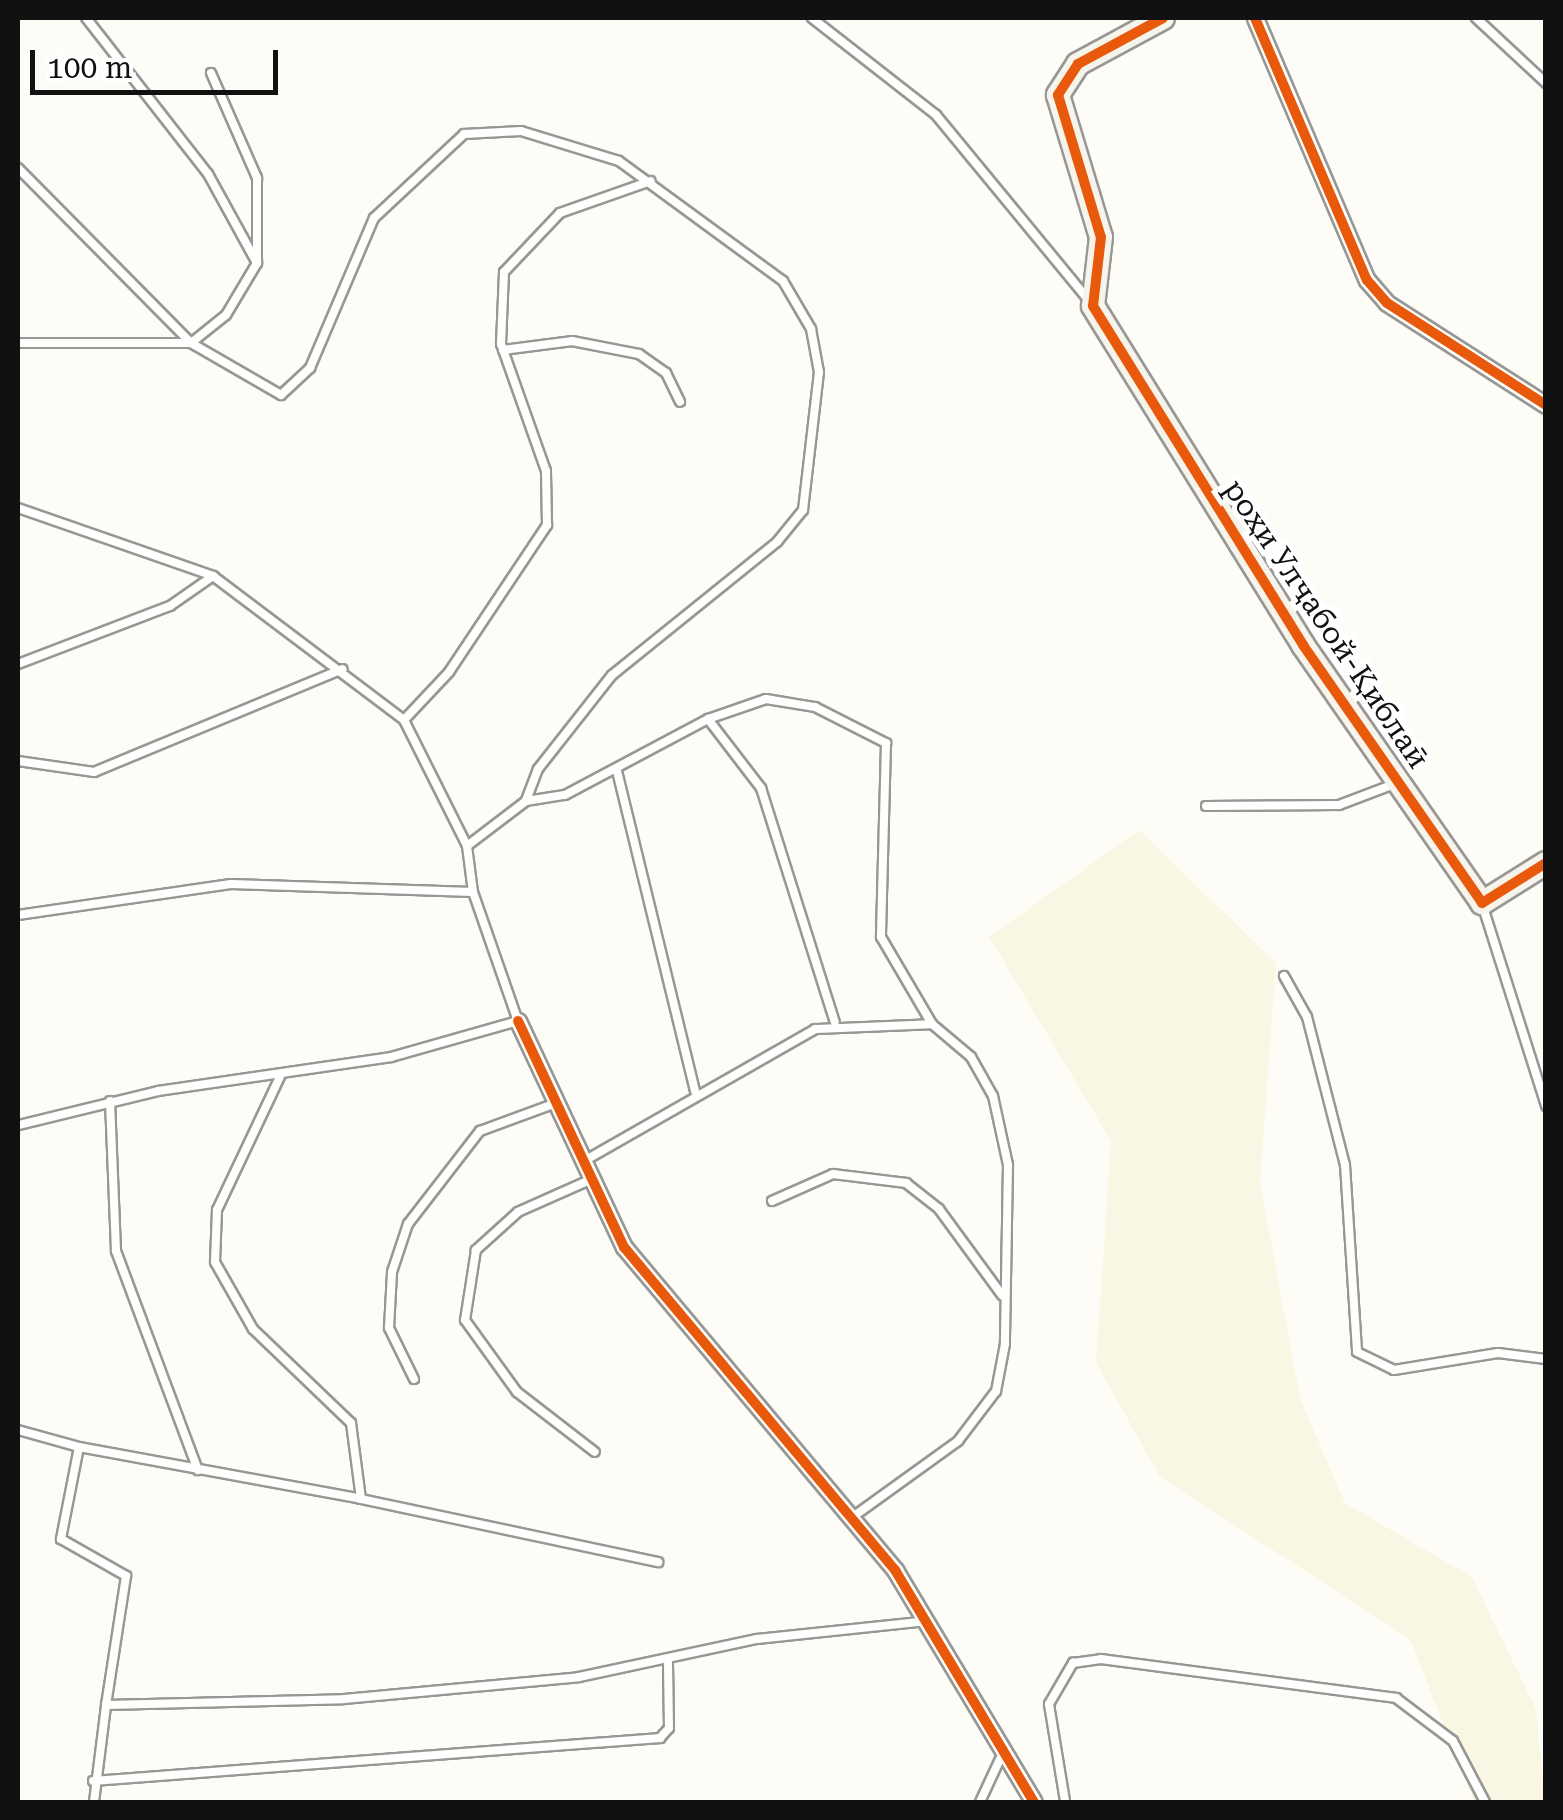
<!DOCTYPE html>
<meta charset="utf-8">
<style>
body{margin:0}
#map{position:relative;width:1563px;height:1820px;overflow:hidden;background:#fdfcf7;font-family:"Roboto Serif",serif}
div>[style]{position:absolute}
[style*='--x']{left:calc(var(--x)*1px);top:calc(var(--y)*1px);width:calc(var(--w)*1px);rotate:calc(var(--a)*1deg)}
.farmland>*{inset:0;background:#f9f7e4}
.roads{filter:drop-shadow(2px 0 #979795) drop-shadow(-2px 0 #979795) drop-shadow(0 2px #979795) drop-shadow(0 -2px #979795)}
.lane>*{height:8px;margin:-4px;padding:0 4px;transform-origin:4px;border-radius:4px;background:#fffffe}
.street>*{height:15px;margin:-7.5px;padding:0 7.5px;transform-origin:7.5px;border-radius:7.5px;background:#fffffe}
.secondary>*{height:22px;margin:-11px;padding:0 11px;transform-origin:11px;border-radius:11px;background:#f6f4eb}
.cycleway>*{height:10px;margin:-5px;padding:0 5px;transform-origin:5px;border-radius:5px;background:#e8590c}
span{translate:-50% -50%;white-space:nowrap;text-align:center;line-height:1.15;-webkit-text-stroke:10px #fff;paint-order:stroke}
.street-label{font-size:30px;color:#111}
.frame{position:absolute;inset:0;border:20px solid #111;pointer-events:none}
.scale{position:absolute;left:30px;top:50px;width:248px;height:45px;box-sizing:border-box;border:5px solid #111;border-top:0;padding-left:12px;font-size:30px;line-height:35px;white-space:nowrap;color:#111;-webkit-text-stroke:8px #fff;paint-order:stroke}
</style>
<div id="map">
<div class="farmland">
<i style="clip-path:polygon(1139px 830px,1276px 963px,1260px 1182px,1300px 1398px,1345px 1503px,1472px 1577px,1536px 1709px,1545px 1802px,1474px 1802px,1410px 1639px,1160px 1477px,1096px 1363px,1111px 1141px,989px 937px)"></i>
</div>
<div class="roads">
<div class="lane">
<i style="--x:812;--y:18;--w:157;--a:38"></i>
<i style="--x:936;--y:115;--w:237;--a:50.5"></i>
<i style="--x:1476;--y:18;--w:96;--a:42.9"></i>
<i style="--x:211;--y:73;--w:115;--a:66.3"></i>
<i style="--x:257;--y:178;--w:85;--a:90"></i>
<i style="--x:18;--y:168;--w:246;--a:45.3"></i>
<i style="--x:191;--y:343;--w:104;--a:30"></i>
<i style="--x:281;--y:395;--w:40;--a:-43"></i>
<i style="--x:310;--y:368;--w:163;--a:-66.9"></i>
<i style="--x:374;--y:218;--w:123;--a:-43"></i>
<i style="--x:464;--y:134;--w:57;--a:-3"></i>
<i style="--x:521;--y:131;--w:102;--a:17"></i>
<i style="--x:619;--y:161;--w:203;--a:36.2"></i>
<i style="--x:783;--y:281;--w:56;--a:59.7"></i>
<i style="--x:811;--y:329;--w:44;--a:79.5"></i>
<i style="--x:819;--y:372;--w:139;--a:96.6"></i>
<i style="--x:803;--y:510;--w:41;--a:129.1"></i>
<i style="--x:777;--y:542;--w:212;--a:141.1"></i>
<i style="--x:612;--y:675;--w:120;--a:128.2"></i>
<i style="--x:538;--y:769;--w:34;--a:111"></i>
<i style="--x:526;--y:801;--w:74;--a:142.7"></i>
<i style="--x:18;--y:343;--w:173;--a:0"></i>
<i style="--x:191;--y:343;--w:45;--a:-38.7"></i>
<i style="--x:226;--y:315;--w:61;--a:-59.2"></i>
<i style="--x:257;--y:263;--w:102;--a:-118.8"></i>
<i style="--x:208;--y:174;--w:198;--a:-128"></i>
<i style="--x:503;--y:350;--w:70;--a:-7.4"></i>
<i style="--x:572;--y:341;--w:68;--a:11"></i>
<i style="--x:639;--y:354;--w:33;--a:35"></i>
<i style="--x:666;--y:373;--w:32;--a:64"></i>
<i style="--x:18;--y:508;--w:207;--a:19.2"></i>
<i style="--x:213;--y:576;--w:239;--a:37"></i>
<i style="--x:404;--y:720;--w:141;--a:63.4"></i>
<i style="--x:467;--y:846;--w:46;--a:82.6"></i>
<i style="--x:473;--y:892;--w:137;--a:70.8"></i>
<i style="--x:518;--y:1021;--w:132;--a:164.2"></i>
<i style="--x:391;--y:1057;--w:235;--a:171.7"></i>
<i style="--x:158;--y:1091;--w:144;--a:166.3"></i>
<i style="--x:18;--y:664;--w:163;--a:-20.9"></i>
<i style="--x:170;--y:606;--w:52;--a:-34.9"></i>
<i style="--x:708;--y:719;--w:87;--a:52.5"></i>
<i style="--x:761;--y:788;--w:245;--a:72.5"></i>
<i style="--x:404;--y:720;--w:66;--a:-46.8"></i>
<i style="--x:449;--y:672;--w:177;--a:-56.3"></i>
<i style="--x:547;--y:525;--w:54;--a:-91.1"></i>
<i style="--x:546;--y:471;--w:135;--a:-109.5"></i>
<i style="--x:501;--y:344;--w:72;--a:-87.6"></i>
<i style="--x:504;--y:272;--w:81;--a:-46.5"></i>
<i style="--x:560;--y:213;--w:96;--a:-19.4"></i>
<i style="--x:18;--y:761;--w:77;--a:8.2"></i>
<i style="--x:94;--y:772;--w:269;--a:-22.5"></i>
<i style="--x:617;--y:771;--w:330;--a:76.3"></i>
<i style="--x:526;--y:801;--w:39;--a:-9"></i>
<i style="--x:565;--y:795;--w:162;--a:-28"></i>
<i style="--x:708;--y:719;--w:61;--a:-19"></i>
<i style="--x:766;--y:699;--w:50;--a:9.3"></i>
<i style="--x:815;--y:707;--w:80;--a:26.9"></i>
<i style="--x:886;--y:743;--w:194;--a:91.5"></i>
<i style="--x:881;--y:937;--w:101;--a:59.6"></i>
<i style="--x:932;--y:1024;--w:51;--a:40.2"></i>
<i style="--x:971;--y:1057;--w:45;--a:60.6"></i>
<i style="--x:993;--y:1096;--w:71;--a:77.7"></i>
<i style="--x:1008;--y:1165;--w:179;--a:91"></i>
<i style="--x:1005;--y:1344;--w:48;--a:100.8"></i>
<i style="--x:996;--y:1391;--w:63;--a:127.2"></i>
<i style="--x:958;--y:1441;--w:128;--a:144.2"></i>
<i style="--x:1206;--y:806;--w:133;--a:-0.4"></i>
<i style="--x:1339;--y:805;--w:62;--a:-20.8"></i>
<i style="--x:1483;--y:907;--w:209;--a:72.4"></i>
<i style="--x:18;--y:915;--w:215;--a:-8.3"></i>
<i style="--x:231;--y:884;--w:242;--a:1.9"></i>
<i style="--x:1284;--y:976;--w:47;--a:60.7"></i>
<i style="--x:1307;--y:1017;--w:153;--a:75.6"></i>
<i style="--x:1345;--y:1165;--w:187;--a:86.3"></i>
<i style="--x:1357;--y:1352;--w:41;--a:25.9"></i>
<i style="--x:1394;--y:1370;--w:105;--a:-9.3"></i>
<i style="--x:1498;--y:1353;--w:48;--a:7.1"></i>
<i style="--x:110;--y:1101;--w:150;--a:87.7"></i>
<i style="--x:116;--y:1251;--w:234;--a:69.5"></i>
<i style="--x:584;--y:1161;--w:266;--a:-29.7"></i>
<i style="--x:815;--y:1029;--w:117;--a:-2.4"></i>
<i style="--x:592;--y:1179;--w:81;--a:156"></i>
<i style="--x:518;--y:1212;--w:57;--a:137.9"></i>
<i style="--x:476;--y:1250;--w:71;--a:98.9"></i>
<i style="--x:465;--y:1320;--w:89;--a:54.2"></i>
<i style="--x:517;--y:1392;--w:98;--a:37.6"></i>
<i style="--x:772;--y:1201;--w:67;--a:-23.9"></i>
<i style="--x:833;--y:1174;--w:74;--a:7"></i>
<i style="--x:906;--y:1183;--w:42;--a:38.2"></i>
<i style="--x:939;--y:1209;--w:107;--a:53.8"></i>
<i style="--x:414;--y:1379;--w:57;--a:-116.1"></i>
<i style="--x:389;--y:1328;--w:56;--a:-86.9"></i>
<i style="--x:392;--y:1272;--w:51;--a:-71.6"></i>
<i style="--x:408;--y:1224;--w:118;--a:-52.3"></i>
<i style="--x:480;--y:1131;--w:81;--a:-20.2"></i>
<i style="--x:18;--y:1430;--w:63;--a:15.6"></i>
<i style="--x:79;--y:1447;--w:94;--a:101.1"></i>
<i style="--x:61;--y:1539;--w:75;--a:29.6"></i>
<i style="--x:126;--y:1576;--w:131;--a:98.8"></i>
<i style="--x:106;--y:1705;--w:238;--a:-1.4"></i>
<i style="--x:344;--y:1699;--w:236;--a:-5.3"></i>
<i style="--x:579;--y:1677;--w:182;--a:-12.1"></i>
<i style="--x:757;--y:1639;--w:171;--a:-6"></i>
<i style="--x:79;--y:1447;--w:287;--a:10.4"></i>
<i style="--x:361;--y:1499;--w:77;--a:-97.5"></i>
<i style="--x:351;--y:1423;--w:136;--a:-136.2"></i>
<i style="--x:253;--y:1329;--w:77;--a:-119.6"></i>
<i style="--x:215;--y:1262;--w:52;--a:-87.8"></i>
<i style="--x:217;--y:1210;--w:147;--a:-64.7"></i>
<i style="--x:361;--y:1499;--w:304;--a:12"></i>
<i style="--x:93;--y:1781;--w:569;--a:-4.34"></i>
<i style="--x:660;--y:1738;--w:13;--a:-48"></i>
<i style="--x:669;--y:1728;--w:65;--a:-90.9"></i>
<i style="--x:1065;--y:1801;--w:98;--a:-99.4"></i>
<i style="--x:1049;--y:1704;--w:48;--a:-59.7"></i>
<i style="--x:1073;--y:1663;--w:28;--a:-8"></i>
<i style="--x:1101;--y:1659;--w:298;--a:7.5"></i>
<i style="--x:1396;--y:1698;--w:71;--a:37"></i>
<i style="--x:1453;--y:1741;--w:69;--a:62.3"></i>
<i style="--x:94;--y:1802;--w:98;--a:-82.9"></i>
<i style="--x:980;--y:1802;--w:47;--a:-65.1"></i>
</div>
<div class="street">
<i style="--x:1255;--y:18;--w:285;--a:66.9"></i>
<i style="--x:1367;--y:280;--w:30;--a:49"></i>
<i style="--x:1387;--y:303;--w:189;--a:32.7"></i>
<i style="--x:518;--y:1021;--w:250;--a:64.9"></i>
<i style="--x:624;--y:1247;--w:422;--a:50"></i>
<i style="--x:895;--y:1570;--w:270;--a:59.1"></i>
</div>
<div class="secondary">
<i style="--x:1163;--y:18;--w:97;--a:151.6"></i>
<i style="--x:1078;--y:64;--w:37;--a:123"></i>
<i style="--x:1058;--y:95;--w:148;--a:73.2"></i>
<i style="--x:1101;--y:237;--w:69;--a:96.6"></i>
<i style="--x:1093;--y:306;--w:399;--a:58.2"></i>
<i style="--x:1303;--y:645;--w:314;--a:55.2"></i>
<i style="--x:1482;--y:903;--w:75;--a:-32"></i>
</div>
</div>
<div class="cycleway">
<i style="--x:1163;--y:18;--w:97;--a:151.6"></i>
<i style="--x:1078;--y:64;--w:37;--a:123"></i>
<i style="--x:1058;--y:95;--w:148;--a:73.2"></i>
<i style="--x:1101;--y:237;--w:69;--a:96.6"></i>
<i style="--x:1093;--y:306;--w:399;--a:58.2"></i>
<i style="--x:1303;--y:645;--w:314;--a:55.2"></i>
<i style="--x:1482;--y:903;--w:75;--a:-32"></i>
<i style="--x:1255;--y:18;--w:285;--a:66.9"></i>
<i style="--x:1367;--y:280;--w:30;--a:49"></i>
<i style="--x:1387;--y:303;--w:189;--a:32.7"></i>
<i style="--x:518;--y:1021;--w:250;--a:64.9"></i>
<i style="--x:624;--y:1247;--w:422;--a:50"></i>
<i style="--x:895;--y:1570;--w:270;--a:59.1"></i>
</div>
<div class="street-label">
<span style="left:1326px;top:624px;rotate:56deg">роҳи Улҷабой-Қиблаӣ</span>
</div>
<div class="frame"></div>
<div class="scale">100 m</div>
</div>
